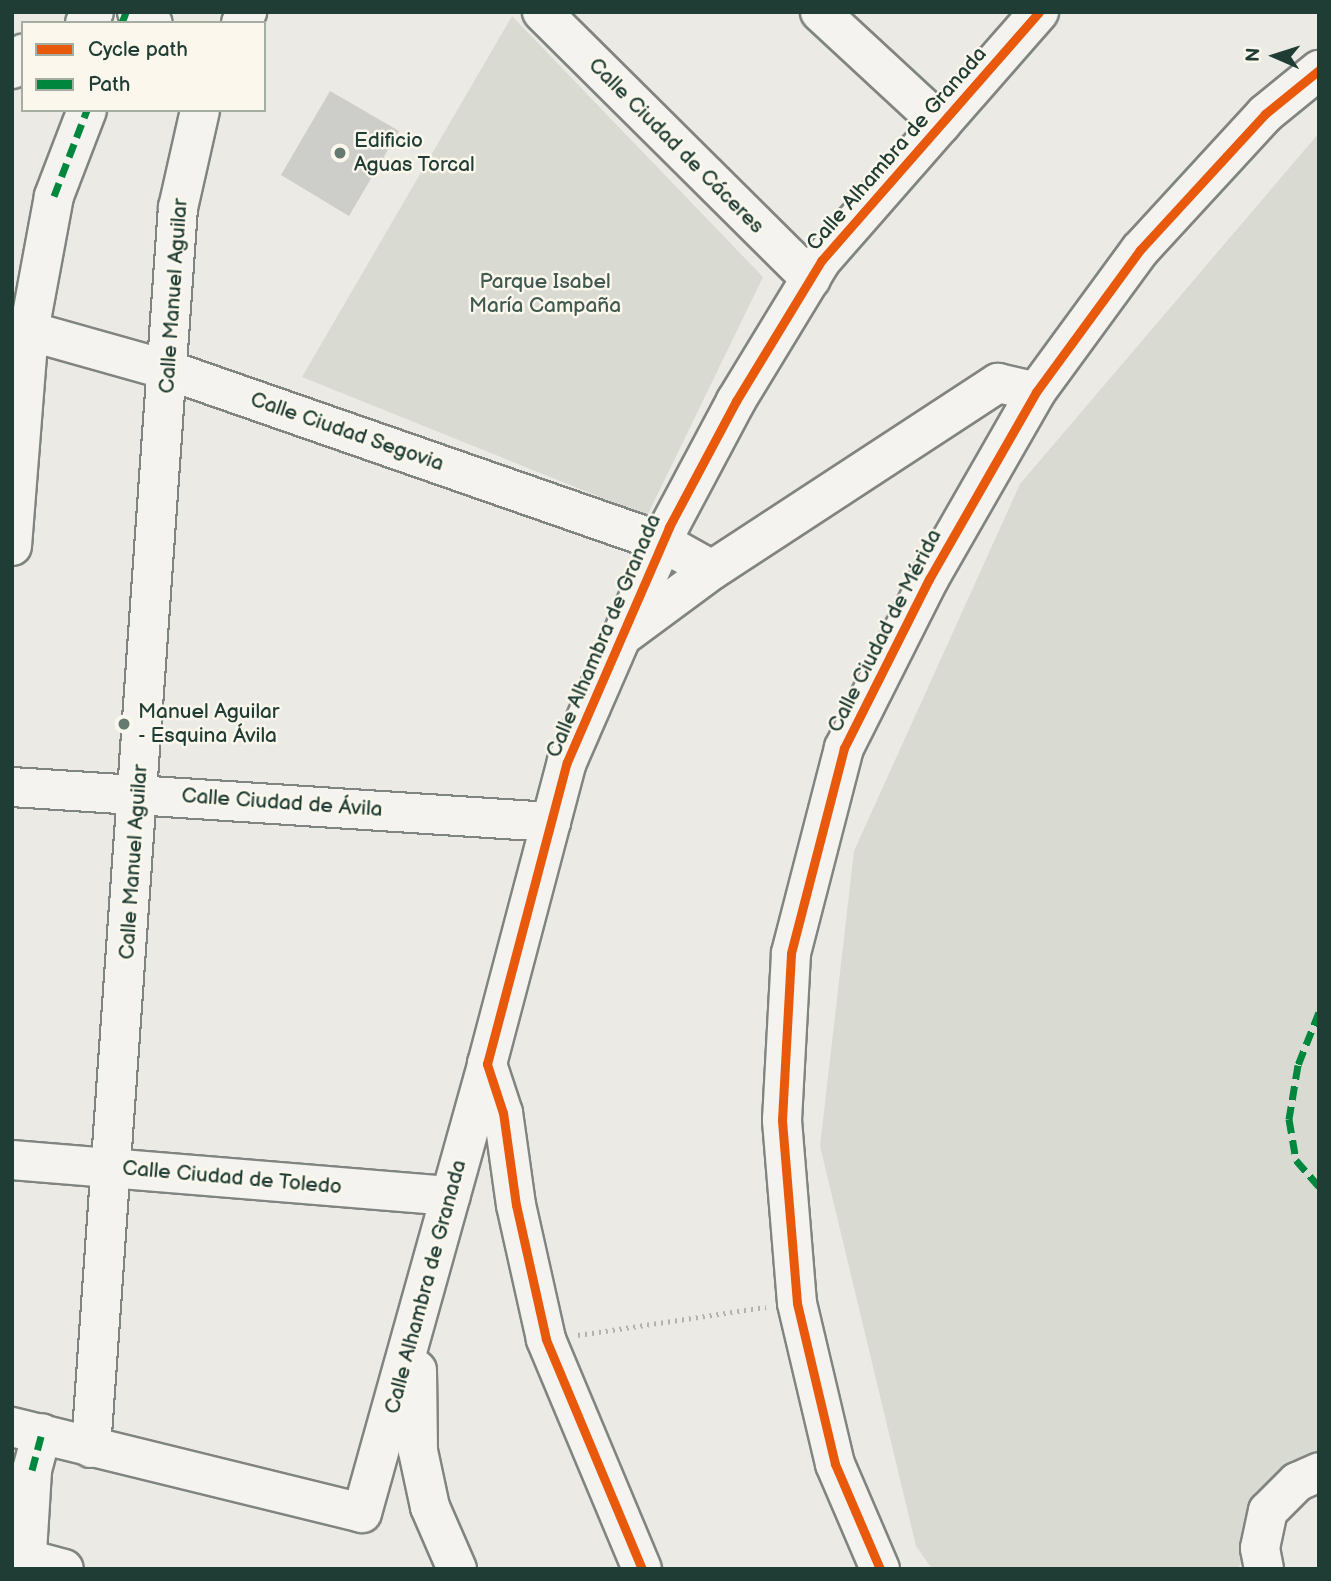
<!DOCTYPE html>
<meta charset="utf-8">
<style>
body{margin:0}
#map{position:relative;width:1331px;height:1581px;overflow:hidden;background:#ebeae4;font-family:"Balsamiq Sans",sans-serif}
div>[style]{position:absolute}
[style*='--x']{left:calc(var(--x)*1px);top:calc(var(--y)*1px);width:calc(var(--w)*1px);rotate:calc(var(--a)*1deg)}
.green>*{inset:0;background:#d9dbd2}
.building>*{inset:0;background:#cdceca}
.path>*{height:4.5px;margin-top:-2.25px;transform-origin:0;background:repeating-linear-gradient(90deg,#b0b3af 0 2px,transparent 0 7px)}
.roads{filter:drop-shadow(2px 0 #808581) drop-shadow(-2px 0 #808581) drop-shadow(0 2px #808581) drop-shadow(0 -2px #808581)}
.minor>*{height:38px;margin:-19px;padding:0 19px;transform-origin:19px;border-radius:19px;background:#f4f3ef}
.quiet>*{height:7px;margin-top:-3.5px;transform-origin:0;background:repeating-linear-gradient(90deg,#00873e 0 14px,transparent 0 21px)}
.cycleway>*{height:9px;margin:-4.5px;padding:0 4.5px;transform-origin:4.5px;border-radius:4.5px;background:#e8590c}
.dots>*{width:19px;height:19px;translate:-50% -50%;box-sizing:border-box;border:4px solid #fbf7ec;border-radius:50%}
span{translate:-50% -50%;white-space:nowrap;text-align:center;line-height:1.15;-webkit-text-stroke:5px #fbf7ec;paint-order:stroke}
.poi-label{font-size:21px;color:#1f3d34}
.left{translate:0 -50%;text-align:left}
.street-label{font-size:21px;color:#1f3d34}
.park-label{font-size:21px;color:#415a51}
.frame{position:absolute;inset:0;border:14px solid #1f3d34;pointer-events:none}
.legend{position:absolute;left:21px;top:21px;width:245px;height:91px;box-sizing:border-box;background:#fbf7ec;border:2px solid #a3ada2;margin:0;padding:9px 12px;list-style:none;font-size:21px;color:#1f3d34}
.legend li{display:flex;align-items:center;gap:14px;height:35px}
.legend b{width:35px;border:2px solid #a3ada2}
.north{position:absolute;left:1240px;top:21px;width:70px;height:70px;-webkit-text-stroke:5px #fbf7ec;paint-order:stroke;rotate:273deg;font-size:19px;font-weight:700;line-height:28px;text-align:center;color:#1f3d34}
.north::after{content:'';display:block;margin:auto;width:24px;height:32px;background:#1f3d34;clip-path:polygon(50% 0,100% 100%,50% 72%,0 100%)}
</style>
<div id="map">
<div class="green">
<i style="clip-path:polygon(512px 16px,763px 277px,647px 516px,302px 377px)"></i>
<i style="clip-path:polygon(1319px 133px,1319px 1463px,1305px 1471px,1237px 1569px,932px 1569px,916px 1546px,820px 1146px,854px 851px,1020px 484px)"></i>
</div>
<div class="building">
<i style="clip-path:polygon(330px 91px,399px 131px,349px 216px,281px 175px)"></i>
</div>
<div class="path">
<i style="--x:578;--y:1335;--w:190;--a:-8.5"></i>
</div>
<div class="roads">
<div class="minor">
<i style="--x:137;--y:12;--w:19;--a:35"></i>
<i style="--x:542;--y:12;--w:379;--a:44.8"></i>
<i style="--x:820;--y:12;--w:165;--a:42.8"></i>
<i style="--x:85;--y:23;--w:14;--a:-51"></i>
<i style="--x:241;--y:23;--w:13;--a:-61"></i>
<i style="--x:12;--y:69;--w:19;--a:-54"></i>
<i style="--x:29;--y:331;--w:144;--a:15.7"></i>
<i style="--x:168;--y:370;--w:523;--a:19.2"></i>
<i style="--x:662;--y:542;--w:57;--a:29.2"></i>
<i style="--x:12;--y:546;--w:216;--a:-85.5"></i>
<i style="--x:29;--y:331;--w:137;--a:-79.5"></i>
<i style="--x:54;--y:196;--w:92;--a:-69"></i>
<i style="--x:624;--y:635;--w:109;--a:-36.5"></i>
<i style="--x:712;--y:570;--w:342;--a:-33.2"></i>
<i style="--x:998;--y:383;--w:39;--a:13"></i>
<i style="--x:12;--y:787;--w:540;--a:3.72"></i>
<i style="--x:12;--y:1160;--w:440;--a:4.7"></i>
<i style="--x:417;--y:1370;--w:81;--a:89.3"></i>
<i style="--x:418;--y:1451;--w:57;--a:77.9"></i>
<i style="--x:430;--y:1507;--w:68;--a:66.5"></i>
<i style="--x:12;--y:1427;--w:360;--a:13.8"></i>
<i style="--x:362;--y:1513;--w:466;--a:-74.4"></i>
<i style="--x:91;--y:1448;--w:1243;--a:-85.99"></i>
<i style="--x:178;--y:208;--w:100;--a:-77.3"></i>
<i style="--x:27;--y:1559;--w:38;--a:15"></i>
<i style="--x:26;--y:1569;--w:99;--a:-86.5"></i>
<i style="--x:32;--y:1470;--w:38;--a:-75"></i>
<i style="--x:642;--y:1569;--w:249;--a:-112.7"></i>
<i style="--x:546;--y:1339;--w:137;--a:-102.6"></i>
<i style="--x:516;--y:1205;--w:93;--a:-98"></i>
<i style="--x:503;--y:1113;--w:52;--a:-108.1"></i>
<i style="--x:487;--y:1064;--w:312;--a:-75.2"></i>
<i style="--x:567;--y:762;--w:256;--a:-66.5"></i>
<i style="--x:669;--y:527;--w:143;--a:-62"></i>
<i style="--x:736;--y:401;--w:164;--a:-58.7"></i>
<i style="--x:821;--y:261;--w:331;--a:-48.8"></i>
<i style="--x:880;--y:1569;--w:114;--a:-113.2"></i>
<i style="--x:835;--y:1464;--w:165;--a:-103.3"></i>
<i style="--x:797;--y:1303;--w:184;--a:-94.7"></i>
<i style="--x:782;--y:1120;--w:167;--a:-86.9"></i>
<i style="--x:791;--y:953;--w:212;--a:-75.5"></i>
<i style="--x:844;--y:748;--w:189;--a:-63.3"></i>
<i style="--x:929;--y:579;--w:215;--a:-60.2"></i>
<i style="--x:1036;--y:392;--w:176;--a:-53.8"></i>
<i style="--x:1140;--y:250;--w:185;--a:-47.4"></i>
<i style="--x:1265;--y:114;--w:70;--a:-39.2"></i>
<i style="--x:1264;--y:1569;--w:21;--a:-101"></i>
<i style="--x:1260;--y:1548;--w:38;--a:-78"></i>
<i style="--x:1268;--y:1511;--w:41;--a:-45"></i>
<i style="--x:1297;--y:1482;--w:24;--a:-24"></i>
</div>
</div>
<div class="quiet">
<i style="--x:122;--y:23;--w:12;--a:-70"></i>
<i style="--x:54;--y:196;--w:92;--a:-69"></i>
<i style="--x:1319;--y:1012;--w:57;--a:111.6"></i>
<i style="--x:1298;--y:1065;--w:55;--a:99.5"></i>
<i style="--x:1289;--y:1119;--w:42;--a:80.3"></i>
<i style="--x:1296;--y:1160;--w:35;--a:49"></i>
<i style="--x:32;--y:1470;--w:38;--a:-75"></i>
</div>
<div class="cycleway">
<i style="--x:642;--y:1569;--w:249;--a:-112.7"></i>
<i style="--x:546;--y:1339;--w:137;--a:-102.6"></i>
<i style="--x:516;--y:1205;--w:93;--a:-98"></i>
<i style="--x:503;--y:1113;--w:52;--a:-108.1"></i>
<i style="--x:487;--y:1064;--w:312;--a:-75.2"></i>
<i style="--x:567;--y:762;--w:256;--a:-66.5"></i>
<i style="--x:669;--y:527;--w:143;--a:-62"></i>
<i style="--x:736;--y:401;--w:164;--a:-58.7"></i>
<i style="--x:821;--y:261;--w:331;--a:-48.8"></i>
<i style="--x:880;--y:1569;--w:114;--a:-113.2"></i>
<i style="--x:835;--y:1464;--w:165;--a:-103.3"></i>
<i style="--x:797;--y:1303;--w:184;--a:-94.7"></i>
<i style="--x:782;--y:1120;--w:167;--a:-86.9"></i>
<i style="--x:791;--y:953;--w:212;--a:-75.5"></i>
<i style="--x:844;--y:748;--w:189;--a:-63.3"></i>
<i style="--x:929;--y:579;--w:215;--a:-60.2"></i>
<i style="--x:1036;--y:392;--w:176;--a:-53.8"></i>
<i style="--x:1140;--y:250;--w:185;--a:-47.4"></i>
<i style="--x:1265;--y:114;--w:70;--a:-39.2"></i>
</div>
<div class="dots">
<i style="left:340px;top:153px;background:#667a72"></i>
<i style="left:124px;top:724px;background:#667a72"></i>
</div>
<div class="poi-label">
<span class="left" style="left:354px;top:153px">Edificio<br>Aguas Torcal</span>
<span class="left" style="left:138px;top:724px">Manuel Aguilar<br>- Esquina Ávila</span>
</div>
<div class="street-label">
<span style="left:676px;top:146px;rotate:45deg">Calle Ciudad de Cáceres</span>
<span style="left:897px;top:149px;rotate:-49deg">Calle Alhambra de Granada</span>
<span style="left:174px;top:296px;rotate:-86deg">Calle Manuel Aguilar</span>
<span style="left:347px;top:432px;rotate:19deg">Calle Ciudad Segovia</span>
<span style="left:885px;top:631px;rotate:-63deg">Calle Ciudad de Mérida</span>
<span style="left:604px;top:636px;rotate:-67deg">Calle Alhambra de Granada</span>
<span style="left:282px;top:803px;rotate:4deg">Calle Ciudad de Ávila</span>
<span style="left:134px;top:862px;rotate:-86deg">Calle Manuel Aguilar</span>
<span style="left:232px;top:1178px;rotate:5deg">Calle Ciudad de Toledo</span>
<span style="left:426px;top:1287px;rotate:-75deg">Calle Alhambra de Granada</span>
</div>
<div class="park-label">
<span style="left:545px;top:294px">Parque Isabel<br>María Campaña</span>
</div>
<div class="frame"></div>
<ul class="legend">
<li><b style="height:9px;background:#e8590c"></b>Cycle path</li>
<li><b style="height:9px;background:#00873e"></b>Path</li>
</ul>
<div class="north">N</div>
</div>
